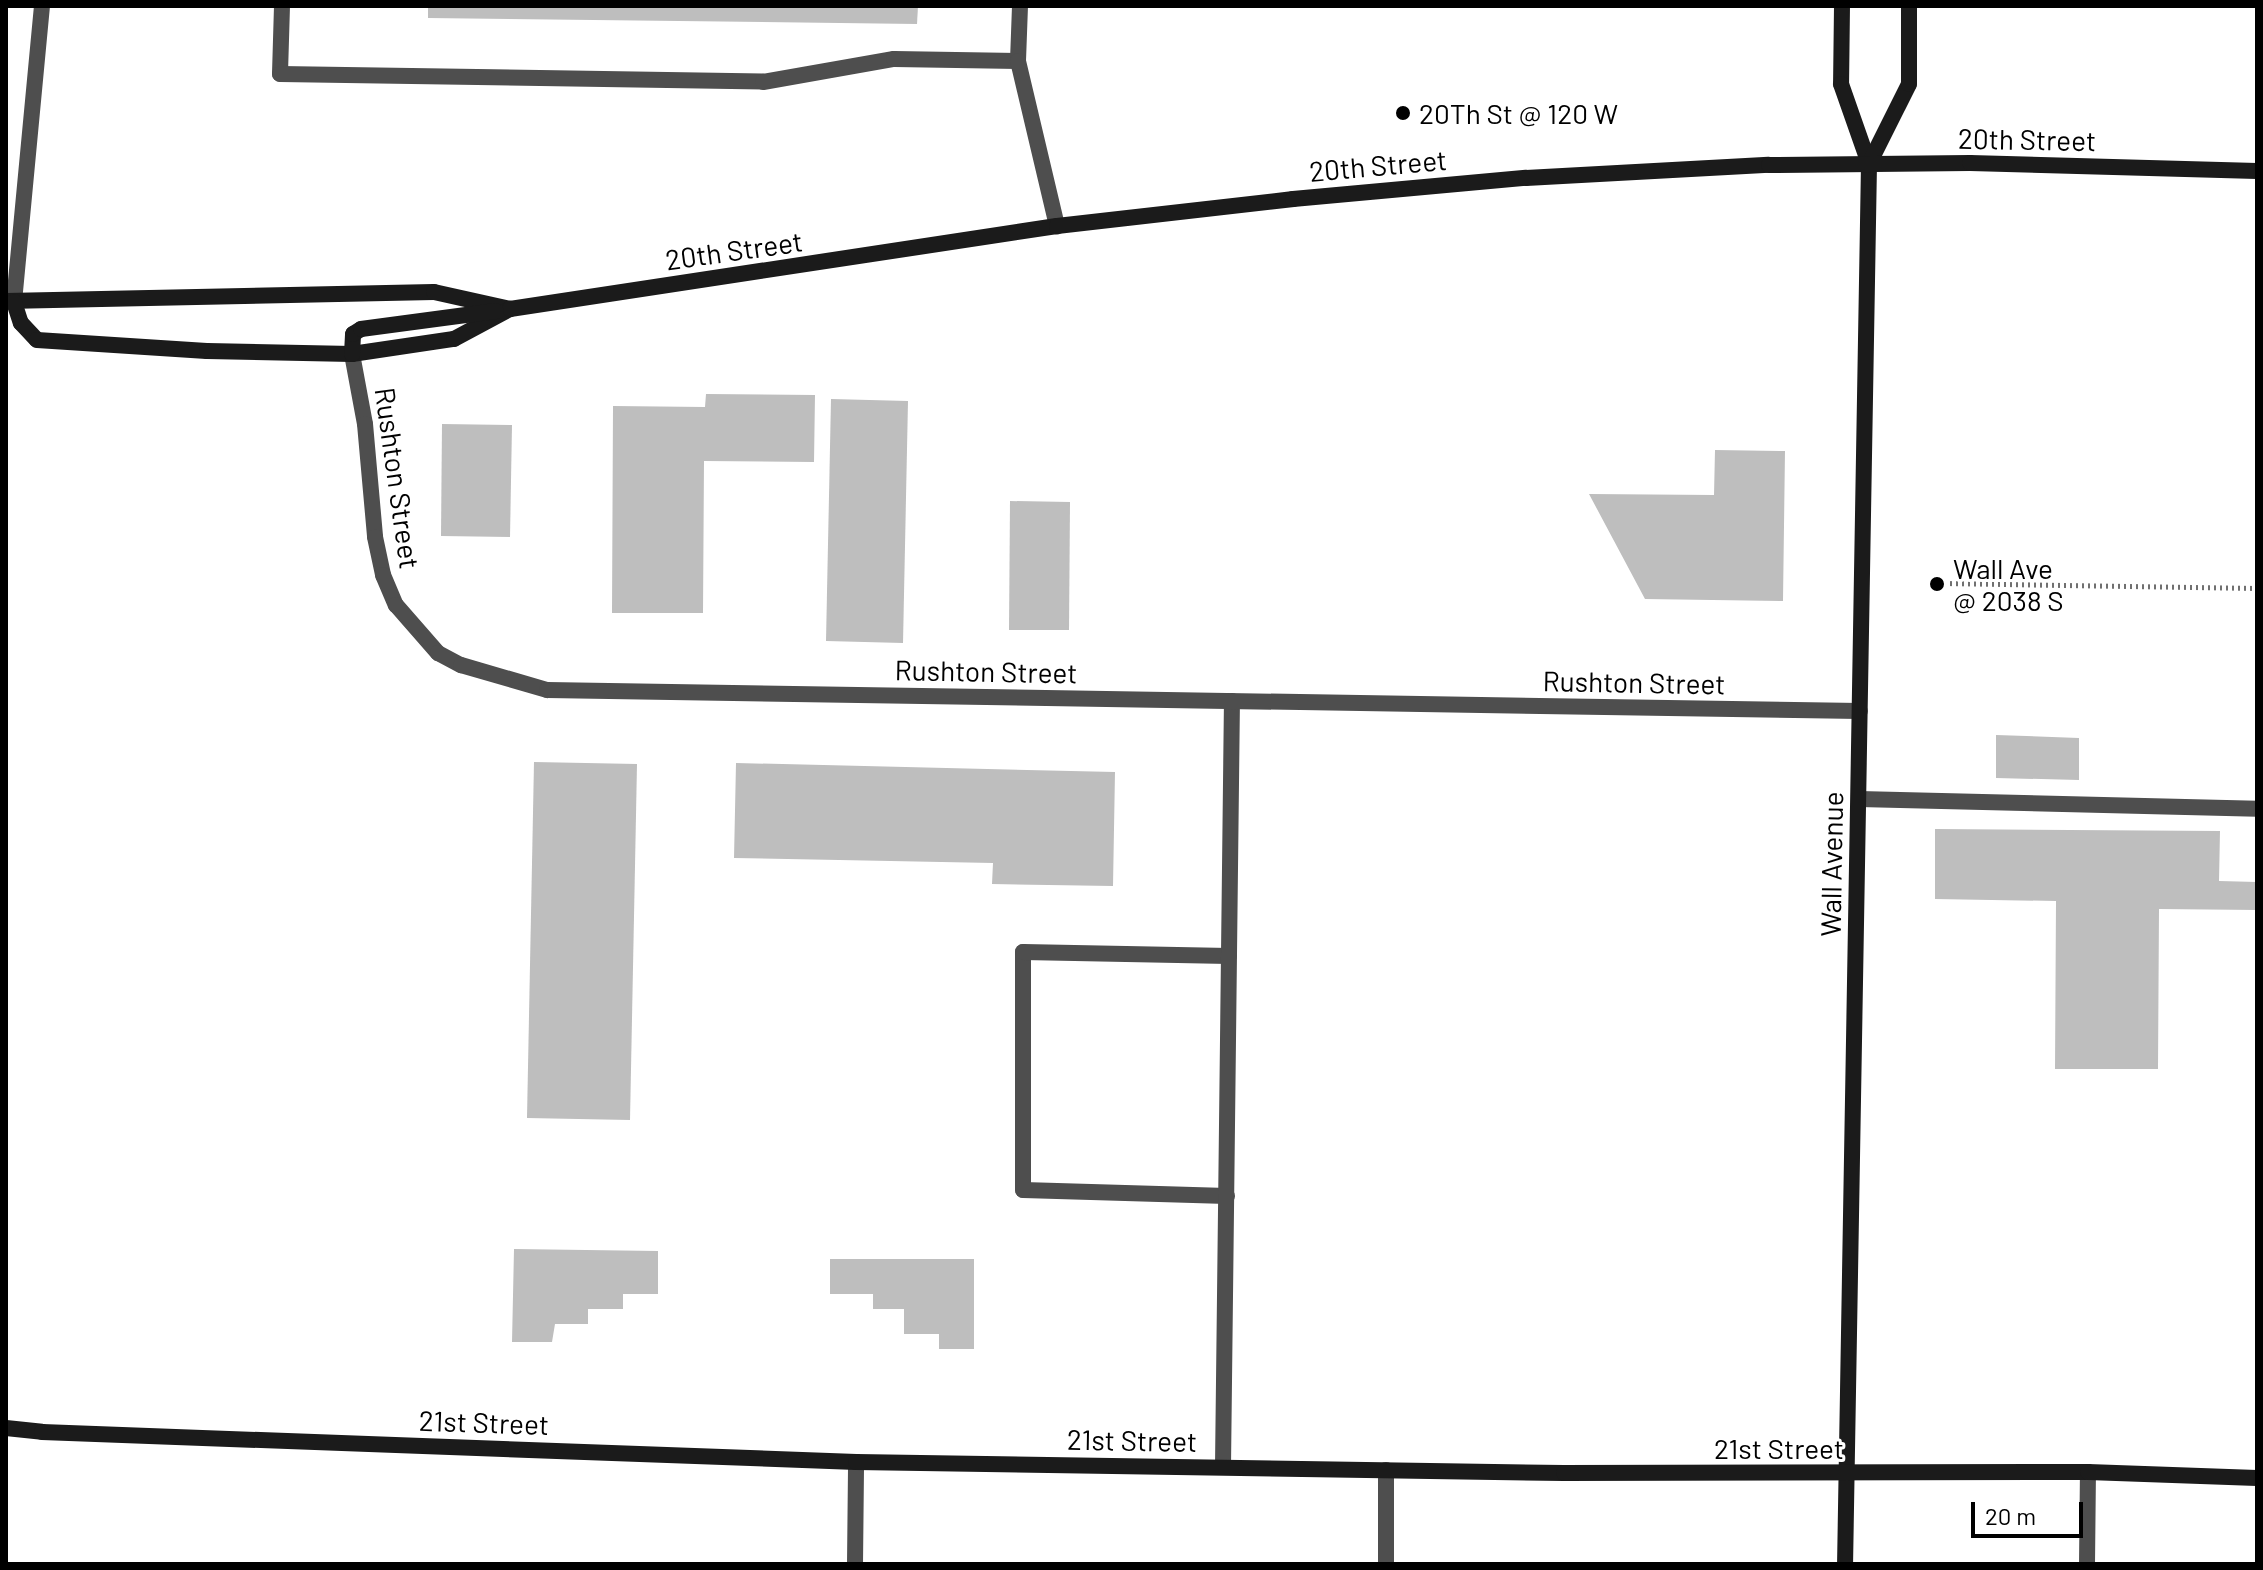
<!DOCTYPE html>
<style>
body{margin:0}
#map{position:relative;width:2263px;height:1570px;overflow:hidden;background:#fff;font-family:Barlow,sans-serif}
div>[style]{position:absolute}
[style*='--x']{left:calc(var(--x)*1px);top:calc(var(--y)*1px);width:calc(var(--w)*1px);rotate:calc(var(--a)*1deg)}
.building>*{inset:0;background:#bebebe}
.path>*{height:5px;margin-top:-2.5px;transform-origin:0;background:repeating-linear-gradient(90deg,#707070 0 2px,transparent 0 6px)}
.lane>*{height:16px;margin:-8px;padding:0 8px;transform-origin:8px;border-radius:8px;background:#4e4e4e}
.street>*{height:16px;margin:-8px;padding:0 8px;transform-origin:8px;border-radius:8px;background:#4e4e4e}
.secondary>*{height:16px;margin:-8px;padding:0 8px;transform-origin:8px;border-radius:8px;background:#1b1b1b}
.dots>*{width:22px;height:22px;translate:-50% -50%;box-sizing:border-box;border:4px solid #fff;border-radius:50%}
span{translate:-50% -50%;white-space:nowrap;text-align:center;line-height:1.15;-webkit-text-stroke:6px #fff;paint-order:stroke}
.poi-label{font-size:28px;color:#000}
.left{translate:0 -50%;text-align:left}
.street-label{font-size:28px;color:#000}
.frame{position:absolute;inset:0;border:8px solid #000;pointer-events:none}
.scale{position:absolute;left:1971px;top:1502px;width:112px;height:36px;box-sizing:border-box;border:4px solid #000;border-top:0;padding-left:10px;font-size:24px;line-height:28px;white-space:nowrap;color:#000;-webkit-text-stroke:6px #fff;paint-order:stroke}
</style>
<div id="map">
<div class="building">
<i style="clip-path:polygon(428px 6px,918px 6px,917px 24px,428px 18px)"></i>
<i style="clip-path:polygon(706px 394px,815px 395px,814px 462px,704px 461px,703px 613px,612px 613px,613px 406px,705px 407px)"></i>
<i style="clip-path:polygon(831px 399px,908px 401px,903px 643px,826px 641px)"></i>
<i style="clip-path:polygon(442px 424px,512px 425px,510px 537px,441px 536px)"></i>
<i style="clip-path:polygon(1715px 450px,1785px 451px,1783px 601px,1645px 599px,1589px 494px,1714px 495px)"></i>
<i style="clip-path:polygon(1010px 501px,1070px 502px,1069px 630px,1009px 630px)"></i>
<i style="clip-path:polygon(1996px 735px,2079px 738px,2079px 780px,1996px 778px)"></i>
<i style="clip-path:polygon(534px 762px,637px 764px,630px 1120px,527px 1118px)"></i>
<i style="clip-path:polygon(736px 763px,1115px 772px,1113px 886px,992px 884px,993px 863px,734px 858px)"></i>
<i style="clip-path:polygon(1935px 829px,2220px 831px,2219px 881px,2257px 882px,2257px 910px,2159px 909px,2158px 1069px,2055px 1069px,2056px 901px,1935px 899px)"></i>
<i style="clip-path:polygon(514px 1249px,658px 1251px,658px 1294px,623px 1294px,623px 1309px,588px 1309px,588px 1324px,555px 1324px,552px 1342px,512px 1342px)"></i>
<i style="clip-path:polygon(830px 1259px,974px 1259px,974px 1349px,939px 1349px,939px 1334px,904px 1334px,904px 1309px,873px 1309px,873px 1294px,830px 1294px)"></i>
</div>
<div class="path">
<i style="--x:1944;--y:583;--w:313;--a:0.9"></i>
</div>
<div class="lane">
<i style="--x:282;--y:6;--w:68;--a:91.7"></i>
<i style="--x:280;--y:74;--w:483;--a:0.9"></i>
<i style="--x:763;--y:82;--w:133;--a:-10"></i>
<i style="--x:894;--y:59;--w:124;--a:0.9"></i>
<i style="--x:1020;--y:6;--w:55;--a:92.1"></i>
<i style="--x:1018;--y:61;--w:170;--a:76.7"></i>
<i style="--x:1859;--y:799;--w:398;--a:1.4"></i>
<i style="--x:1227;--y:1196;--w:204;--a:-178.3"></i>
<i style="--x:1023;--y:1190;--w:238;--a:-90"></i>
<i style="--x:1023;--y:952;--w:206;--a:1.1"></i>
<i style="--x:1223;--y:1467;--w:766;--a:-89.33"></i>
<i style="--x:1386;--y:1470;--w:94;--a:90"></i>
<i style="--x:2087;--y:1564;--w:92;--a:-89.4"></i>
</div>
<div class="street">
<i style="--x:14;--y:302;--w:297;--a:-84.6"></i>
<i style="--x:352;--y:354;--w:71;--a:79.5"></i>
<i style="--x:365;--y:424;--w:113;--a:84.9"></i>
<i style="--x:375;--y:537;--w:39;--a:78"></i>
<i style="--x:383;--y:575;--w:33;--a:67"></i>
<i style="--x:396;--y:605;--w:64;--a:48.8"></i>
<i style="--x:438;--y:653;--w:26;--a:28"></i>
<i style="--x:461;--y:665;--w:90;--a:16.2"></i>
<i style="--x:547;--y:690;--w:1313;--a:0.92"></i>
<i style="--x:855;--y:1564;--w:102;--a:-89.4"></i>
</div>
<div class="secondary">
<i style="--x:1842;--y:6;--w:78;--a:90.7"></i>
<i style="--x:1841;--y:84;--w:85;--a:70.7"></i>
<i style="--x:1869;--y:164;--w:1400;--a:90.98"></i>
<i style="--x:1869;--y:164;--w:89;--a:-63.4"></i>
<i style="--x:1909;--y:84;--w:78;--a:-90"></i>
<i style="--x:6;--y:301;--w:428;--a:-1.2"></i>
<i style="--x:434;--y:292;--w:78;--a:12.6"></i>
<i style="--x:14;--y:302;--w:22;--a:72"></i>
<i style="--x:21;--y:323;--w:23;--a:47"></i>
<i style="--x:37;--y:340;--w:170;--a:3.7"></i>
<i style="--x:207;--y:351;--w:145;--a:1.2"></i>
<i style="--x:352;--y:354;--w:103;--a:-8.4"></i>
<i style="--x:454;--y:339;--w:64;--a:-28.2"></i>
<i style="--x:510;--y:309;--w:553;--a:-8.63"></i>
<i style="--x:1057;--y:226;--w:238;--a:-6.5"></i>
<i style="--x:1293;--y:199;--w:234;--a:-5.2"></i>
<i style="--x:1526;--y:178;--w:243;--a:-3.1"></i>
<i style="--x:1769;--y:165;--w:201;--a:-0.6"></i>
<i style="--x:1970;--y:163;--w:287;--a:1.6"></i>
<i style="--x:352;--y:354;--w:20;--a:-87"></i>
<i style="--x:353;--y:334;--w:9;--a:-32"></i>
<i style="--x:361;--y:329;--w:136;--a:-7.6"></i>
<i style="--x:6;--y:1428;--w:36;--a:6"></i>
<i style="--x:42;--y:1432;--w:815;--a:2.11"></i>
<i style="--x:856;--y:1462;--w:708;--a:0.89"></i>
<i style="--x:1564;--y:1473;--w:524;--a:-0.11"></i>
<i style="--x:2088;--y:1472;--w:169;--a:2"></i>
</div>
<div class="dots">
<i style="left:1403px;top:113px;background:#000"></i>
<i style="left:1937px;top:584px;background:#000"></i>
</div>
<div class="poi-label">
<span class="left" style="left:1419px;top:113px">20Th St @ 120 W</span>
<span class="left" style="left:1953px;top:584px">Wall Ave<br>@ 2038 S</span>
</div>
<div class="street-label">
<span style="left:2027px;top:139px;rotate:1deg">20th Street</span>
<span style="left:1378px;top:165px;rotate:-5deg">20th Street</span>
<span style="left:734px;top:250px;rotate:-8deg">20th Street</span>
<span style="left:398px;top:478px;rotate:82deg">Rushton Street</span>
<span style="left:986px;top:671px;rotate:1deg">Rushton Street</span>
<span style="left:1634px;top:682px;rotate:1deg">Rushton Street</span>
<span style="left:1831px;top:864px;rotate:-89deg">Wall Avenue</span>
<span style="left:484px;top:1422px;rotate:2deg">21st Street</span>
<span style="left:1132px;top:1440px;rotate:1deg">21st Street</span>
<span style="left:1779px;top:1448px">21st Street</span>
</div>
<div class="frame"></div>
<div class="scale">20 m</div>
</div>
